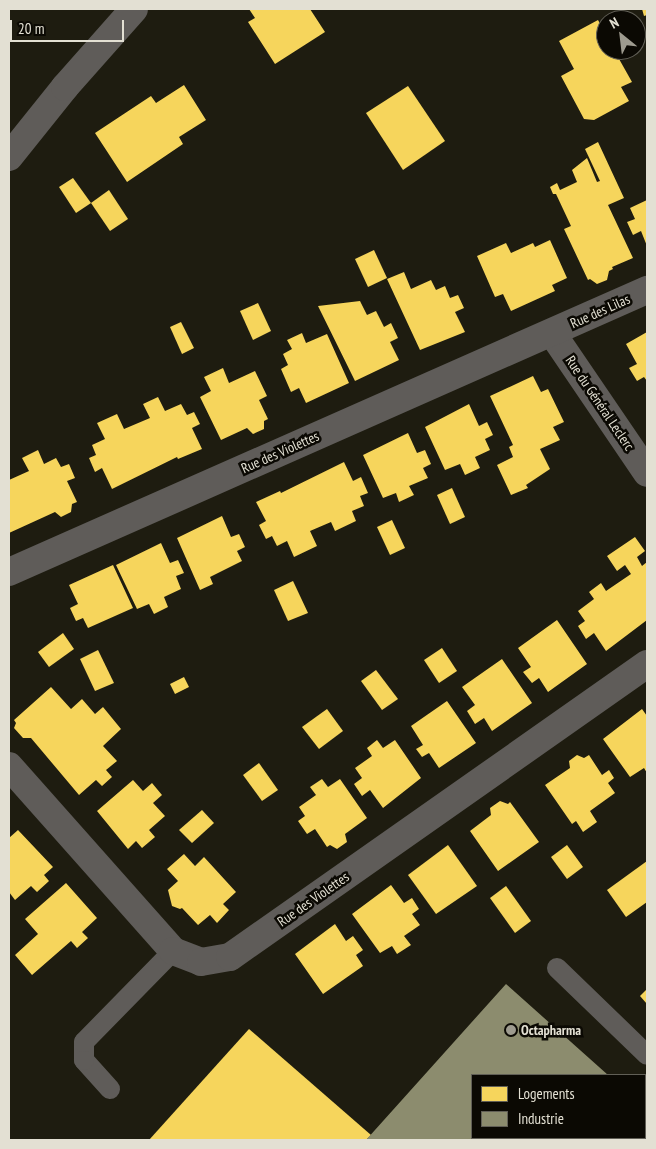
<!DOCTYPE html>
<meta charset="utf-8">
<style>
body{margin:0}
#map{position:relative;width:656px;height:1149px;overflow:hidden;background:#1e1c10;font-family:"PT Sans Narrow",sans-serif}
div>[style]{position:absolute}
[style*='--x']{left:calc(var(--x)*1px);top:calc(var(--y)*1px);width:calc(var(--w)*1px);rotate:calc(var(--a)*1deg)}
.homes>*{inset:0;background:#f6d55c}
.industry>*{inset:0;background:#8c8c6e}
.lane>*{height:20px;margin:-10px;padding:0 10px;transform-origin:10px;border-radius:10px;background:#5f5c59}
.street>*{height:28px;margin:-14px;padding:0 14px;transform-origin:14px;border-radius:14px;background:#5f5c59}
.dots>*{width:14px;height:14px;translate:-50% -50%;box-sizing:border-box;border:2px solid #0b0903;border-radius:50%}
span{translate:-50% -50%;white-space:nowrap;text-align:center;line-height:1.15;-webkit-text-stroke:5px #0b0903;paint-order:stroke}
.street-label{font-size:14px;color:#e3e0d3}
.poi-label{font-size:14px;color:#e3e0d3;font-weight:700}
.left{translate:0 -50%;text-align:left}
.frame{position:absolute;inset:0;border:10px solid #e3e0d3;pointer-events:none}
.legend{position:absolute;left:471px;top:1074px;width:175px;height:65px;box-sizing:border-box;background:#0b0903;border:1px solid #615f56;margin:0;padding:6px 9px;list-style:none;font-size:15px;color:#e3e0d3}
.legend li{display:flex;align-items:center;gap:10px;height:25px}
.legend b{width:25px;border:1px solid #615f56}
.north{position:absolute;left:596px;top:10px;width:50px;height:50px;box-sizing:border-box;background:#0b0903;border:1px solid #615f56;border-radius:50%;rotate:331deg;font-size:14px;font-weight:700;line-height:20px;text-align:center;color:#e3e0d3}
.north::after{content:'';display:block;margin:auto;width:18px;height:22px;background:#9e9b8f;clip-path:polygon(50% 0,100% 100%,50% 72%,0 100%)}
.scale{position:absolute;left:10px;top:20px;width:114px;height:22px;box-sizing:border-box;border:2px solid #e3e0d3;border-top:0;padding-left:6px;font-size:15px;line-height:18px;white-space:nowrap;color:#e3e0d3;-webkit-text-stroke:4px #0b0903;paint-order:stroke}
</style>
<div id="map">
<div class="homes">
<i style="clip-path:polygon(249px 9px,310px 9px,325px 32px,275px 64px,248px 22px,255px 18px)"></i>
<i style="clip-path:polygon(642px 9px,647px 9px,647px 15px,644px 16px)"></i>
<i style="clip-path:polygon(598px 20px,606px 35px,606px 50px,614px 50px,632px 82px,621px 87px,629px 101px,594px 120px,584px 119px,561px 76px,574px 69px,559px 41px)"></i>
<i style="clip-path:polygon(184px 85px,206px 120px,179px 137px,183px 144px,127px 182px,95px 133px,151px 96px,156px 103px)"></i>
<i style="clip-path:polygon(408px 86px,445px 141px,403px 170px,366px 113px)"></i>
<i style="clip-path:polygon(598px 142px,624px 198px,608px 205px,633px 258px,612px 267px,613px 269px,609px 271px,607px 280px,597px 284px,590px 279px,588px 280px,564px 229px,571px 226px,556px 194px,553px 194px,550px 187px,557px 183px,560px 190px,577px 182px,572px 170px,587px 158px,597px 182px,600px 181px,585px 149px)"></i>
<i style="clip-path:polygon(73px 178px,91px 203px,76px 213px,59px 187px)"></i>
<i style="clip-path:polygon(109px 190px,128px 219px,110px 231px,91px 203px)"></i>
<i style="clip-path:polygon(647px 200px,647px 246px,641px 231px,633px 235px,627px 222px,635px 219px,630px 208px)"></i>
<i style="clip-path:polygon(550px 240px,567px 278px,552px 285px,555px 291px,511px 311px,503px 294px,495px 297px,477px 256px,506px 243px,511px 253px,533px 243px,535px 247px)"></i>
<i style="clip-path:polygon(374px 250px,387px 278px,368px 287px,355px 259px)"></i>
<i style="clip-path:polygon(404px 272px,411px 289px,431px 280px,436px 290px,445px 286px,450px 298px,458px 295px,464px 308px,455px 312px,465px 332px,420px 350px,387px 279px)"></i>
<i style="clip-path:polygon(360px 301px,367px 315px,376px 311px,384px 327px,391px 323px,398px 338px,390px 342px,399px 360px,355px 381px,318px 306px)"></i>
<i style="clip-path:polygon(258px 303px,271px 331px,253px 340px,240px 311px)"></i>
<i style="clip-path:polygon(181px 322px,194px 348px,182px 354px,170px 327px)"></i>
<i style="clip-path:polygon(647px 332px,647px 381px,644px 377px,637px 381px,629px 368px,637px 364px,626px 344px)"></i>
<i style="clip-path:polygon(302px 333px,306px 343px,327px 334px,349px 383px,306px 403px,299px 388px,291px 392px,281px 369px,288px 365px,283px 354px,292px 349px,287px 340px)"></i>
<i style="clip-path:polygon(223px 368px,229px 383px,255px 371px,267px 396px,259px 400px,268px 419px,264px 421px,264px 429px,253px 434px,247px 428px,221px 440px,200px 397px,211px 391px,204px 377px)"></i>
<i style="clip-path:polygon(533px 376px,541px 392px,548px 389px,564px 422px,553px 427px,560px 440px,540px 449px,550px 469px,526px 485px,528px 488px,511px 495px,497px 465px,513px 457px,509px 447px,513px 445px,490px 396px)"></i>
<i style="clip-path:polygon(158px 397px,165px 411px,181px 404px,187px 415px,194px 412px,200px 424px,192px 428px,202px 449px,178px 459px,177px 457px,112px 489px,102px 468px,95px 472px,89px 458px,96px 455px,92px 445px,105px 439px,97px 423px,117px 414px,124px 429px,150px 418px,143px 404px)"></i>
<i style="clip-path:polygon(469px 404px,479px 426px,487px 422px,493px 435px,485px 439px,490px 450px,475px 457px,480px 468px,465px 475px,460px 464px,445px 470px,425px 427px)"></i>
<i style="clip-path:polygon(408px 433px,417px 453px,425px 450px,431px 464px,423px 468px,428px 478px,409px 486px,414px 495px,399px 502px,396px 493px,383px 498px,363px 455px)"></i>
<i style="clip-path:polygon(38px 450px,44px 464px,56px 458px,61px 467px,69px 464px,75px 478px,67px 481px,77px 502px,72px 504px,71px 512px,61px 517px,55px 512px,9px 533px,9px 480px,29px 471px,22px 458px)"></i>
<i style="clip-path:polygon(344px 462px,353px 481px,361px 477px,368px 493px,360px 496px,364px 506px,352px 511px,356px 521px,335px 531px,331px 522px,310px 531px,317px 546px,294px 557px,287px 541px,277px 546px,272px 536px,266px 539px,259px 525px,266px 521px,256px 502px,280px 491px,281px 493px)"></i>
<i style="clip-path:polygon(452px 488px,465px 517px,450px 524px,437px 495px)"></i>
<i style="clip-path:polygon(222px 516px,231px 537px,239px 534px,245px 547px,237px 551px,242px 561px,210px 577px,213px 584px,200px 590px,177px 538px)"></i>
<i style="clip-path:polygon(392px 520px,405px 548px,390px 555px,377px 527px)"></i>
<i style="clip-path:polygon(635px 537px,645px 551px,637px 557px,642px 566px,647px 562px,647px 620px,606px 651px,594px 633px,586px 639px,578px 626px,585px 621px,578px 611px,594px 599px,589px 592px,601px 583px,606px 591px,631px 574px,625px 565px,617px 571px,607px 556px)"></i>
<i style="clip-path:polygon(161px 543px,170px 563px,178px 560px,184px 573px,176px 576px,181px 589px,164px 597px,168px 607px,154px 614px,149px 604px,137px 609px,116px 565px)"></i>
<i style="clip-path:polygon(113px 565px,133px 608px,88px 628px,83px 618px,76px 621px,70px 608px,78px 604px,69px 585px)"></i>
<i style="clip-path:polygon(293px 581px,308px 613px,288px 621px,274px 590px)"></i>
<i style="clip-path:polygon(557px 620px,587px 664px,548px 692px,539px 678px,532px 683px,523px 672px,531px 667px,518px 648px)"></i>
<i style="clip-path:polygon(63px 633px,74px 649px,49px 667px,38px 652px)"></i>
<i style="clip-path:polygon(442px 648px,457px 671px,439px 683px,424px 660px)"></i>
<i style="clip-path:polygon(98px 650px,114px 683px,95px 691px,80px 659px)"></i>
<i style="clip-path:polygon(502px 659px,532px 703px,492px 731px,484px 718px,475px 724px,467px 711px,475px 705px,462px 687px)"></i>
<i style="clip-path:polygon(376px 670px,398px 699px,382px 710px,361px 681px)"></i>
<i style="clip-path:polygon(184px 677px,189px 687px,175px 694px,170px 684px)"></i>
<i style="clip-path:polygon(51px 687px,71px 709px,82px 699px,95px 714px,103px 707px,121px 729px,103px 746px,117px 761px,106px 770px,112px 777px,102px 786px,96px 780px,79px 795px,31px 738px,23px 738px,14px 728px,16px 723px,14px 720px)"></i>
<i style="clip-path:polygon(447px 701px,476px 743px,439px 768px,429px 753px,422px 757px,416px 749px,423px 745px,411px 726px)"></i>
<i style="clip-path:polygon(327px 709px,343px 731px,319px 749px,302px 727px)"></i>
<i style="clip-path:polygon(642px 709px,647px 716px,647px 773px,644px 768px,630px 777px,603px 739px)"></i>
<i style="clip-path:polygon(377px 740px,383px 748px,395px 740px,421px 778px,383px 808px,370px 790px,362px 796px,354px 784px,362px 778px,355px 768px,372px 756px,367px 748px)"></i>
<i style="clip-path:polygon(577px 755px,584px 758px,589px 755px,602px 775px,609px 770px,614px 778px,608px 783px,615px 793px,590px 811px,597px 822px,583px 832px,576px 821px,572px 824px,545px 785px,570px 768px,569px 761px)"></i>
<i style="clip-path:polygon(259px 763px,278px 790px,262px 801px,243px 775px)"></i>
<i style="clip-path:polygon(322px 779px,328px 787px,340px 779px,367px 818px,345px 834px,347px 842px,337px 849px,330px 845px,327px 847px,315px 829px,307px 834px,298px 821px,305px 816px,299px 807px,316px 795px,310px 787px)"></i>
<i style="clip-path:polygon(133px 780px,143px 791px,152px 783px,162px 795px,153px 803px,165px 816px,149px 830px,155px 837px,142px 848px,136px 841px,128px 849px,97px 811px)"></i>
<i style="clip-path:polygon(500px 801px,508px 804px,510px 802px,539px 842px,498px 871px,470px 831px,491px 815px,490px 808px)"></i>
<i style="clip-path:polygon(202px 810px,214px 823px,192px 843px,179px 830px)"></i>
<i style="clip-path:polygon(18px 830px,53px 867px,44px 875px,49px 881px,37px 892px,31px 886px,15px 900px,9px 892px,9px 838px)"></i>
<i style="clip-path:polygon(448px 845px,477px 886px,436px 914px,408px 875px)"></i>
<i style="clip-path:polygon(567px 845px,583px 867px,567px 879px,551px 857px)"></i>
<i style="clip-path:polygon(184px 854px,195px 866px,204px 857px,236px 892px,223px 904px,229px 910px,217px 923px,210px 915px,198px 925px,182px 908px,180px 909px,172px 906px,168px 890px,178px 881px,167px 869px)"></i>
<i style="clip-path:polygon(647px 861px,647px 902px,626px 917px,607px 890px)"></i>
<i style="clip-path:polygon(66px 883px,97px 918px,82px 932px,88px 938px,77px 948px,71px 941px,32px 975px,15px 955px,38px 934px,25px 919px)"></i>
<i style="clip-path:polygon(391px 885px,404px 903px,412px 898px,419px 909px,412px 914px,420px 925px,404px 936px,411px 945px,397px 954px,392px 946px,380px 953px,352px 914px)"></i>
<i style="clip-path:polygon(506px 886px,531px 921px,515px 933px,490px 898px)"></i>
<i style="clip-path:polygon(335px 924px,346px 941px,353px 936px,363px 950px,356px 955px,363px 966px,323px 994px,295px 954px)"></i>
<i style="clip-path:polygon(647px 989px,647px 1004px,640px 996px)"></i>
<i style="clip-path:polygon(249px 1029px,371px 1135px,366px 1140px,149px 1140px)"></i>
<i style="clip-path:polygon(647px 1100px,647px 1140px,638px 1140px,635px 1138px,645px 1138px,645px 1103px)"></i>
</div>
<div class="industry">
<i style="clip-path:polygon(506px 984px,608px 1075px,472px 1075px,472px 1138px,635px 1138px,638px 1140px,366px 1140px)"></i>
</div>
<div class="lane">
<i style="--x:557;--y:968;--w:125;--a:44"></i>
<i style="--x:110;--y:1089;--w:39;--a:-132"></i>
<i style="--x:84;--y:1060;--w:18;--a:-90"></i>
<i style="--x:84;--y:1042;--w:127;--a:-45.6"></i>
</div>
<div class="street">
<i style="--x:9;--y:157;--w:90;--a:-51.3"></i>
<i style="--x:65;--y:87;--w:104;--a:-48.5"></i>
<i style="--x:552;--y:333;--w:169;--a:55.8"></i>
<i style="--x:9;--y:572;--w:698;--a:-23.85"></i>
<i style="--x:9;--y:766;--w:247;--a:48.4"></i>
<i style="--x:173;--y:951;--w:30;--a:21"></i>
<i style="--x:201;--y:962;--w:29;--a:-10"></i>
<i style="--x:230;--y:957;--w:510;--a:-35.09"></i>
</div>
<div class="dots">
<i style="left:511px;top:1030px;background:#9e9b8f"></i>
</div>
<div class="street-label">
<span style="left:600px;top:311px;rotate:-24deg">Rue des Lilas</span>
<span style="left:600px;top:403px;rotate:56deg">Rue du Général Leclerc</span>
<span style="left:280px;top:452px;rotate:-24deg">Rue des Violettes</span>
<span style="left:313px;top:899px;rotate:-35deg">Rue des Violettes</span>
</div>
<div class="poi-label">
<span class="left" style="left:521px;top:1030px">Octapharma</span>
</div>
<div class="frame"></div>
<ul class="legend">
<li><b style="height:14px;background:#f6d55c"></b>Logements</li>
<li><b style="height:14px;background:#8c8c6e"></b>Industrie</li>
</ul>
<div class="north">N</div>
<div class="scale">20 m</div>
</div>
